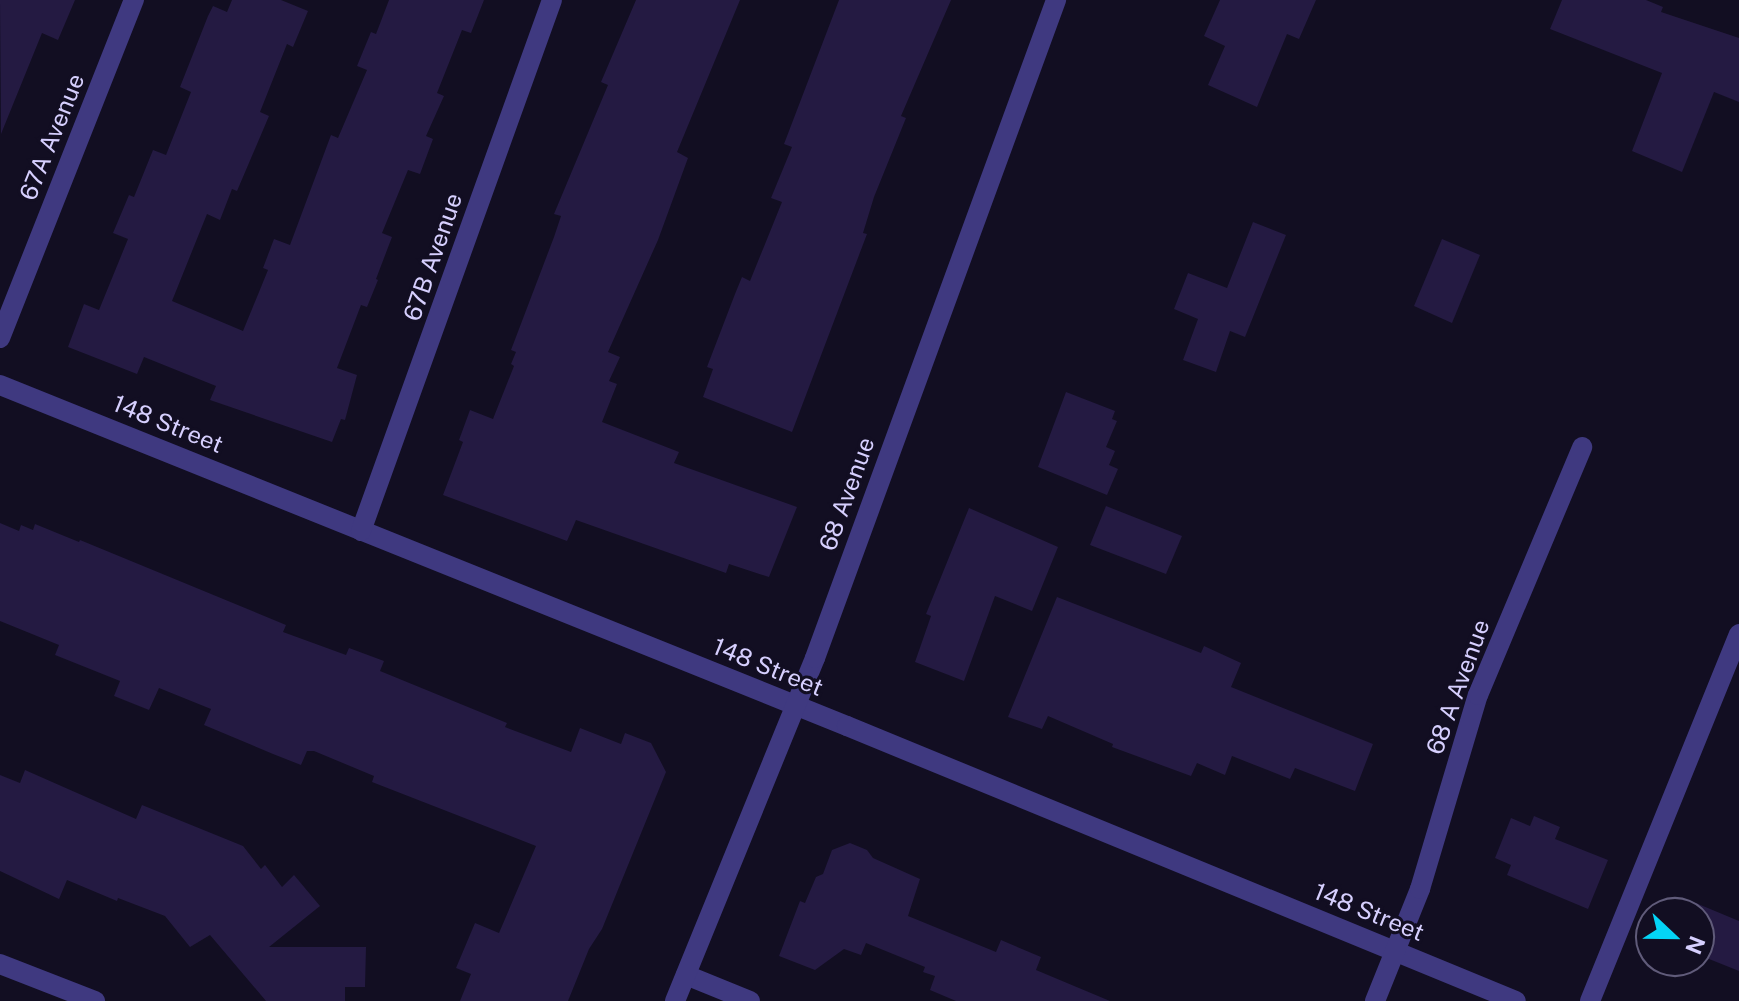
<!DOCTYPE html>
<style>
body{margin:0}
#map{position:relative;width:1739px;height:1001px;overflow:hidden;background:#120e22;font-family:"Public Sans",sans-serif}
div>[style]{position:absolute}
[style*='--x']{left:calc(var(--x)*1px);top:calc(var(--y)*1px);width:calc(var(--w)*1px);rotate:calc(var(--a)*1deg)}
.building>*{inset:0;background:#241a42}
.minor>*{height:20px;margin:-10px;padding:0 10px;transform-origin:10px;border-radius:10px;background:#3f3980}
span{translate:-50% -50%;white-space:nowrap;text-align:center;line-height:1.15;-webkit-text-stroke:6px #120e22;paint-order:stroke}
.street-label{font-size:24px;color:#d6cffe}
.north{position:absolute;left:1635px;top:897px;width:80px;height:80px;box-sizing:border-box;background:#120e22;border:2px solid #605b7a;border-radius:50%;rotate:112deg;font-size:22px;font-weight:700;line-height:32px;text-align:center;color:#d6cffe}
.north::after{content:'';display:block;margin:auto;width:28px;height:36px;background:#04d4f6;clip-path:polygon(50% 0,100% 100%,50% 72%,0 100%)}
</style>
<div id="map">
<div class="building">
<i style="clip-path:polygon(0 0,75px 0,58px 40px,42px 33px,1px 134px)"></i>
<i style="clip-path:polygon(232px 0,281px 0,308px 11px,293px 47px,287px 44px,260px 112px,269px 116px,237px 191px,232px 189px,220px 220px,207px 214px,172px 301px,243px 331px,268px 270px,263px 268px,274px 239px,290px 245px,331px 135px,338px 138px,367px 70px,357px 66px,371px 32px,376px 34px,389px 0,484px 0,471px 33px,462px 30px,437px 93px,444px 96px,426px 136px,433px 139px,420px 174px,408px 170px,382px 233px,392px 237px,376px 279px,378px 280px,367px 307px,361px 305px,337px 368px,357px 375px,345px 420px,341px 419px,332px 442px,210px 400px,216px 386px,144px 357px,137px 374px,68px 347px,84px 304px,99px 310px,128px 239px,113px 233px,129px 195px,134px 197px,153px 150px,166px 155px,191px 92px,180px 87px,208px 16px,213px 6px,227px 12px)"></i>
<i style="clip-path:polygon(636px 0,740px 0,677px 152px,688px 158px,658px 240px,608px 352px,620px 357px,609px 381px,617px 384px,602px 422px,679px 452px,674px 463px,797px 507px,769px 577px,729px 564px,726px 573px,576px 520px,567px 541px,443px 495px,463px 442px,459px 440px,470px 410px,493px 419px,514px 366px,511px 364px,516px 352px,511px 350px,554px 237px,561px 216px,554px 214px,608px 85px,601px 82px)"></i>
<i style="clip-path:polygon(839px 0,951px 0,901px 116px,906px 118px,874px 197px,863px 233px,867px 234px,792px 432px,703px 397px,713px 369px,707px 367px,735px 294px,742px 277px,750px 281px,782px 202px,771px 198px,792px 147px,784px 144px)"></i>
<i style="clip-path:polygon(1220px 0,1316px 0,1299px 39px,1287px 34px,1257px 107px,1208px 85px,1225px 46px,1204px 36px)"></i>
<i style="clip-path:polygon(1562px 0,1646px 0,1663px 7px,1661px 12px,1739px 38px,1739px 102px,1714px 92px,1682px 172px,1632px 151px,1662px 73px,1550px 29px)"></i>
<i style="clip-path:polygon(1253px 222px,1286px 235px,1245px 337px,1230px 331px,1216px 372px,1183px 360px,1198px 319px,1174px 309px,1188px 273px,1227px 288px)"></i>
<i style="clip-path:polygon(1442px 239px,1480px 255px,1452px 323px,1414px 306px)"></i>
<i style="clip-path:polygon(1066px 392px,1115px 411px,1112px 419px,1117px 421px,1106px 447px,1115px 451px,1109px 465px,1118px 469px,1107px 495px,1038px 467px)"></i>
<i style="clip-path:polygon(1106px 506px,1182px 536px,1166px 574px,1090px 545px)"></i>
<i style="clip-path:polygon(969px 508px,1058px 547px,1032px 611px,995px 596px,964px 681px,915px 662px,931px 616px,926px 614px)"></i>
<i style="clip-path:polygon(0 523px,19px 531px,21px 525px,33px 530px,35px 524px,79px 542px,80px 540px,286px 625px,283px 632px,346px 655px,349px 648px,384px 661px,380px 671px,507px 723px,505px 727px,571px 752px,580px 728px,621px 744px,625px 733px,651px 743px,666px 772px,602px 929px,589px 949px,568px 1001px,460px 1001px,471px 974px,456px 968px,475px 923px,499px 933px,536px 846px,372px 782px,374px 776px,314px 751px,307px 751px,301px 765px,273px 754px,204px 725px,211px 709px,159px 688px,149px 710px,114px 696px,120px 681px,55px 655px,59px 645px,0 621px)"></i>
<i style="clip-path:polygon(1057px 597px,1201px 653px,1204px 646px,1241px 663px,1231px 687px,1373px 744px,1355px 791px,1295px 768px,1290px 779px,1232px 756px,1225px 775px,1197px 763px,1191px 776px,1112px 747px,1113px 744px,1048px 716px,1042px 729px,1008px 717px)"></i>
<i style="clip-path:polygon(25px 770px,136px 819px,142px 805px,243px 846px,261px 869px,265px 865px,282px 887px,294px 875px,320px 906px,269px 947px,366px 947px,365px 987px,345px 987px,345px 1001px,266px 1001px,210px 935px,190px 947px,165px 916px,118px 898px,117px 901px,67px 880px,59px 899px,0 871px,0 775px,20px 783px)"></i>
<i style="clip-path:polygon(1534px 816px,1560px 827px,1555px 839px,1608px 860px,1588px 909px,1507px 875px,1511px 865px,1495px 858px,1511px 818px,1530px 826px)"></i>
<i style="clip-path:polygon(850px 843px,867px 850px,873px 858px,920px 879px,908px 916px,996px 952px,1001px 940px,1041px 957px,1036px 970px,1110px 1001px,956px 1001px,930px 990px,935px 976px,923px 972px,925px 967px,866px 943px,861px 955px,844px 949px,815px 970px,779px 956px,800px 901px,805px 903px,816px 877px,823px 874px,832px 850px)"></i>
<i style="clip-path:polygon(1691px 901px,1739px 921px,1739px 971px,1699px 955px,1699px 913px,1686px 913px)"></i>
</div>
<div class="minor">
<i style="--x:0;--y:338;--w:364;--a:-68.4"></i>
<i style="--x:0;--y:385;--w:913;--a:21.93"></i>
<i style="--x:847;--y:726;--w:723;--a:22.35"></i>
<i style="--x:361;--y:531;--w:564;--a:-70.22"></i>
<i style="--x:0;--y:964;--w:102;--a:21.3"></i>
<i style="--x:686;--y:975;--w:69;--a:22.1"></i>
<i style="--x:675;--y:1001;--w:370;--a:-67.8"></i>
<i style="--x:815;--y:658;--w:701;--a:-69.88"></i>
<i style="--x:1375;--y:1001;--w:121;--a:-68.1"></i>
<i style="--x:1420;--y:889;--w:202;--a:-73.4"></i>
<i style="--x:1478;--y:695;--w:269;--a:-67.2"></i>
<i style="--x:1590;--y:1001;--w:396;--a:-67.9"></i>
</div>
<div class="street-label">
<span style="left:52px;top:137px;rotate:-68deg">67A Avenue</span>
<span style="left:433px;top:257px;rotate:-71deg">67B Avenue</span>
<span style="left:168px;top:424px;rotate:22deg">148 Street</span>
<span style="left:847px;top:494px;rotate:-70deg">68 Avenue</span>
<span style="left:768px;top:667px;rotate:22deg">148 Street</span>
<span style="left:1458px;top:687px;rotate:-70deg">68 A Avenue</span>
<span style="left:1369px;top:912px;rotate:22deg">148 Street</span>
</div>
<div class="north">N</div>
</div>
